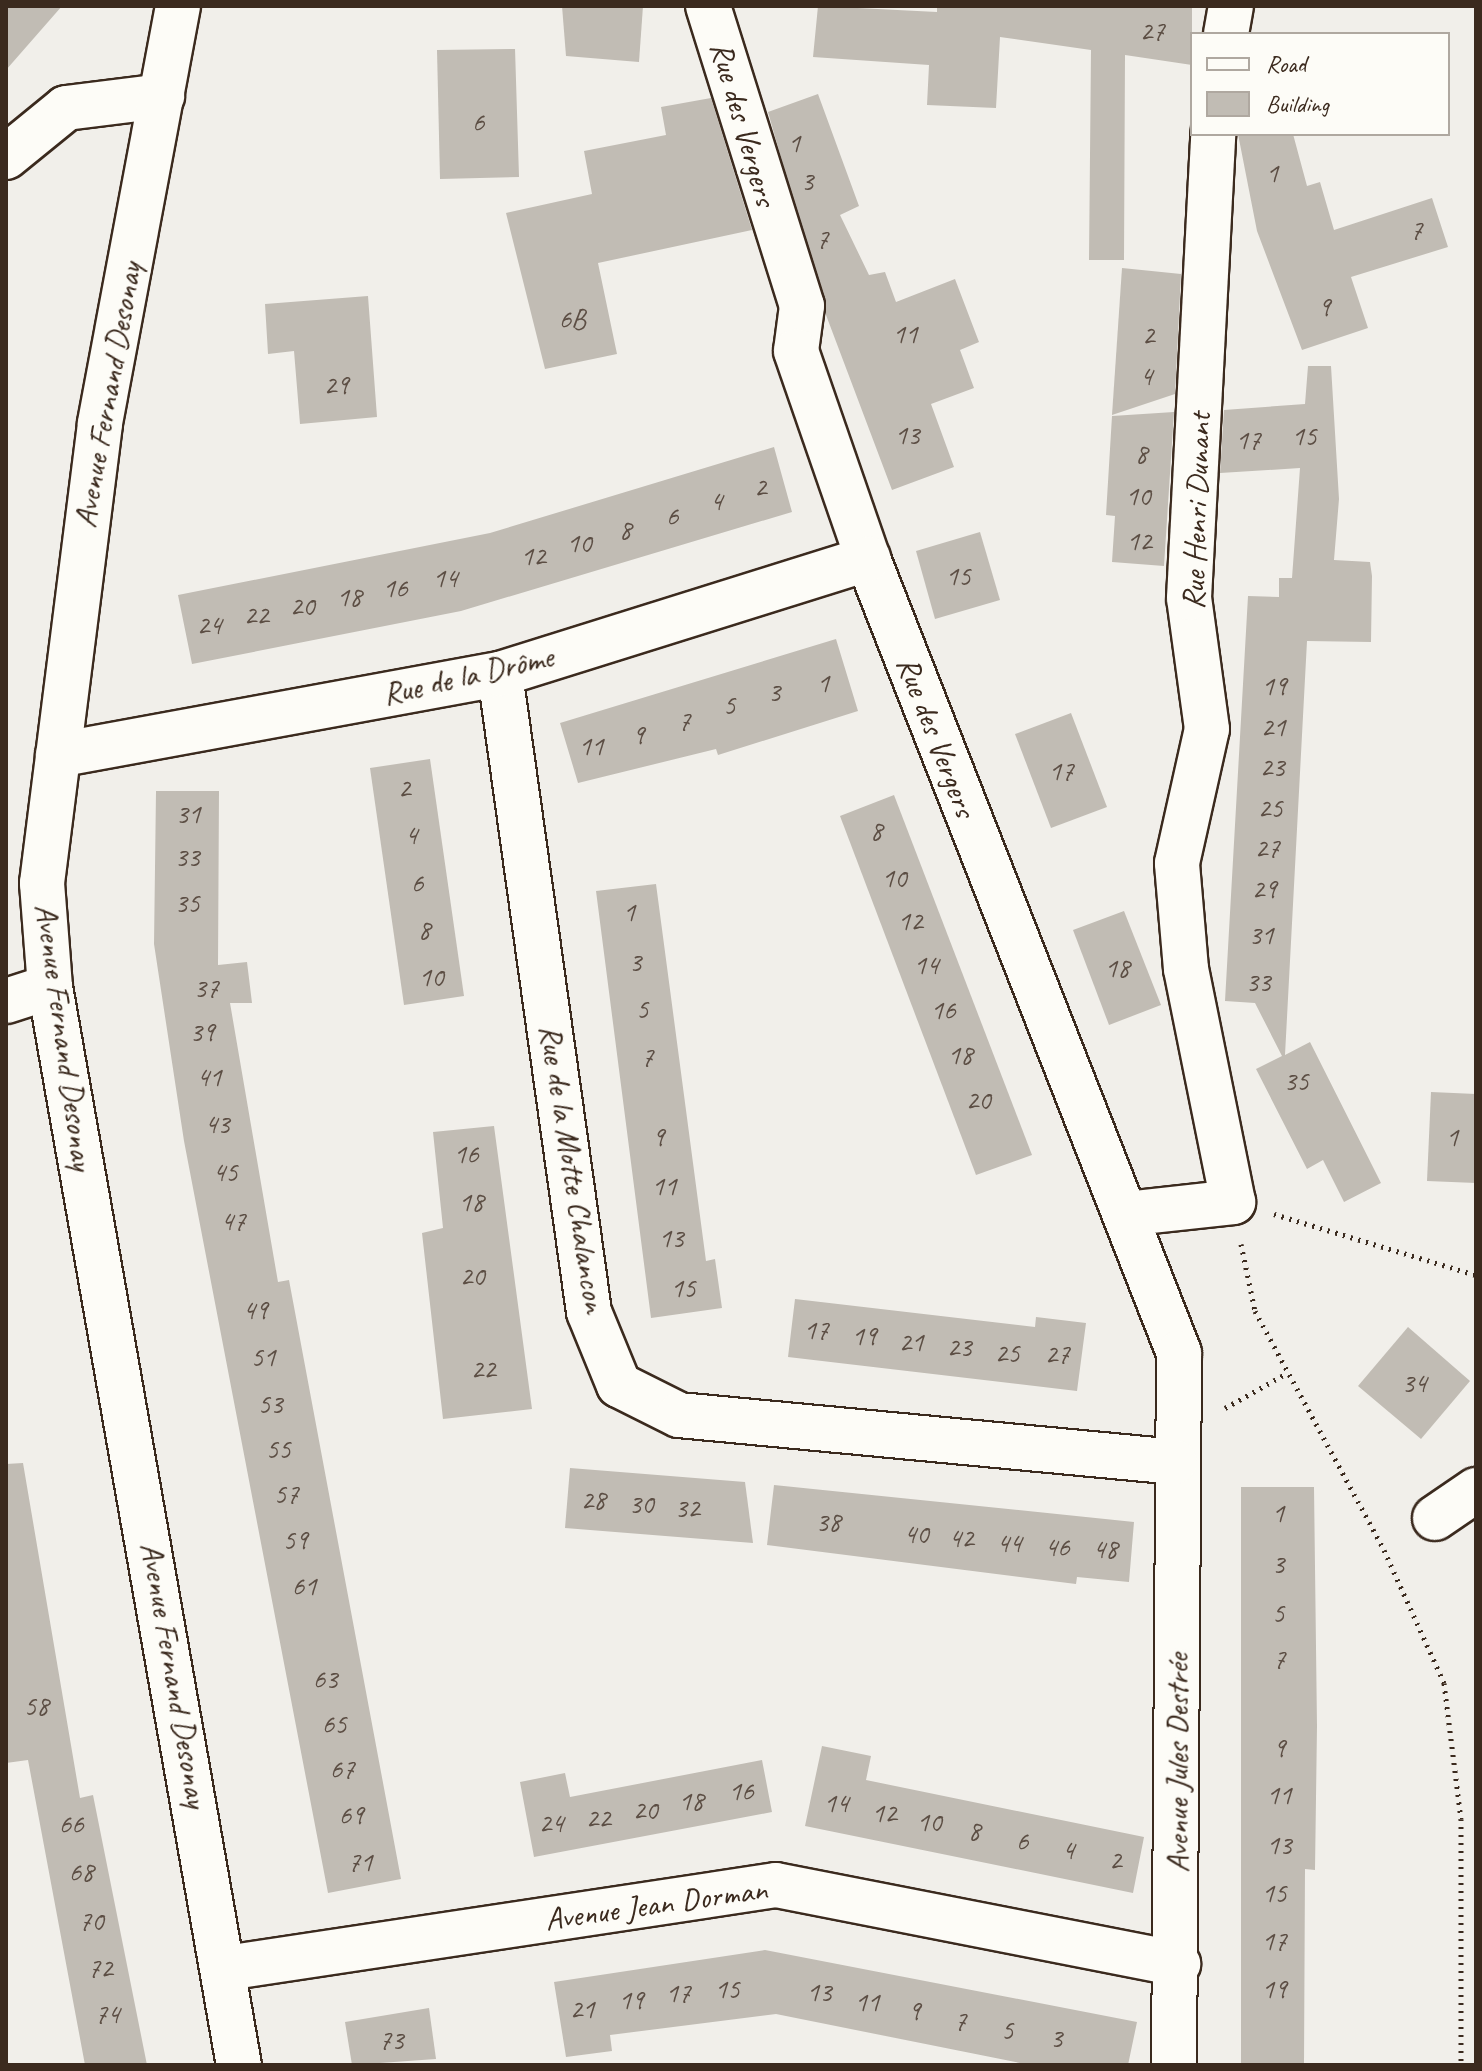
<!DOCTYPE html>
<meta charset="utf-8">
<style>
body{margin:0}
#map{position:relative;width:1482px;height:2071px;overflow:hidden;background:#f1efea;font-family:Caveat,sans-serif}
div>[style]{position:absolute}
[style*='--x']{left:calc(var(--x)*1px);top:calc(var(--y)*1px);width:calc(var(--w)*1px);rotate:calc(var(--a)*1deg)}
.building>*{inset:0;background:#c1bcb4}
.path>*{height:5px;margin-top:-2.5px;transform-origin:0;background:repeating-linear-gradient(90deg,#3b2a1e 0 2px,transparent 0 8px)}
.roads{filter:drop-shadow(2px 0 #3b2a1e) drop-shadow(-2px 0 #3b2a1e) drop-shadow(0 2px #3b2a1e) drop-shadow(0 -2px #3b2a1e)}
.minor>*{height:44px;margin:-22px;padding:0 22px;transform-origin:22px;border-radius:22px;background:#fdfcf7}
.major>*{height:44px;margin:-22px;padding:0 22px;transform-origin:22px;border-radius:22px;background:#fdfcf7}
span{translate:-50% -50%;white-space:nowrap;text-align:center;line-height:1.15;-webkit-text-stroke:6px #fdfcf7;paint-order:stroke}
.number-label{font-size:28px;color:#5c4e44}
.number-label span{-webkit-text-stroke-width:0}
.street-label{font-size:32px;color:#3b2a1e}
.frame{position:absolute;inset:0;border:8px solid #3b2a1e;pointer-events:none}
.legend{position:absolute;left:1190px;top:32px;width:260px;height:104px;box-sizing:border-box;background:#fdfcf7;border:2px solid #afa8a0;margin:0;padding:10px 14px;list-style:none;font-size:24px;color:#3b2a1e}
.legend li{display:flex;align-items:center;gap:16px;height:40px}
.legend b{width:40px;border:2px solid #afa8a0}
</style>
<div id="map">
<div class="building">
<i style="clip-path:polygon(6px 6px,62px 6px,6px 70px)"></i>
<i style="clip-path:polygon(562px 6px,643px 6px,639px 62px,566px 56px)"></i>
<i style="clip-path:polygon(818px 6px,937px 12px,937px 6px,1192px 6px,1192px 65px,1125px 55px,1124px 260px,1089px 260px,1091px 50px,1000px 37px,996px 108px,927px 105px,929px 65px,813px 57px)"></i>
<i style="clip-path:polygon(515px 49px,519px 177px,440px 179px,437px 50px)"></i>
<i style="clip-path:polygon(818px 94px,859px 206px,840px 215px,869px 275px,885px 272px,896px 302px,955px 279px,979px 342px,960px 350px,974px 388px,931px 404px,954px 467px,892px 490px,826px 315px,768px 112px)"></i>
<i style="clip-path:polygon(711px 98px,752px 230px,598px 263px,617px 354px,545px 369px,506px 213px,592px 194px,584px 151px,666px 135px,661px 107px)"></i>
<i style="clip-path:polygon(1238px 134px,1293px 134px,1307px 186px,1320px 182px,1334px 230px,1432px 198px,1448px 247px,1351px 277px,1368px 328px,1302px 350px,1257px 231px)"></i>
<i style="clip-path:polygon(1122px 268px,1181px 274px,1175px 394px,1112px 415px)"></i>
<i style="clip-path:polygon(368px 296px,377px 417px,300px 424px,294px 351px,268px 354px,265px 304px)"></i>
<i style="clip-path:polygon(1308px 366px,1331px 366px,1339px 499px,1334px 560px,1370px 562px,1372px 576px,1371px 642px,1307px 641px,1285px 1055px,1310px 1042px,1381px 1183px,1344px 1202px,1323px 1160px,1307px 1169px,1256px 1069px,1282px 1056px,1255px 1003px,1225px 1001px,1248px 596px,1279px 597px,1279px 578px,1292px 578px,1300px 468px,1220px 473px,1224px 410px,1305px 404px)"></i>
<i style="clip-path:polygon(1174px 412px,1164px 566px,1112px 562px,1115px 516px,1106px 515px,1112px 416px)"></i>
<i style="clip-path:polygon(774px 447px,792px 512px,461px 611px,192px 664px,178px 595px,490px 533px)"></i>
<i style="clip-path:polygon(980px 532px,1000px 600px,935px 619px,916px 551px)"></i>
<i style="clip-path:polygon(836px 639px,858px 711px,718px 755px,716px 749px,578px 783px,560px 723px)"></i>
<i style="clip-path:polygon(1071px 713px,1107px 807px,1051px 828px,1015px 734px)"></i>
<i style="clip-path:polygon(430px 759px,464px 996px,404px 1005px,370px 768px)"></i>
<i style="clip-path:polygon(156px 791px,219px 791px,218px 965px,247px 962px,252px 1003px,230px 1003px,278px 1282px,289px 1280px,401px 1879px,328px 1893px,184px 1141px,154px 944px)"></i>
<i style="clip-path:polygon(894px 795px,1032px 1155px,976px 1175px,840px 816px)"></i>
<i style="clip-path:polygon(656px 884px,706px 1261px,715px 1259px,722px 1308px,651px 1318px,596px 891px)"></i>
<i style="clip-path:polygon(1124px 911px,1161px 1005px,1109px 1025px,1073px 930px)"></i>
<i style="clip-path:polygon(1431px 1092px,1476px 1094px,1476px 1183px,1427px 1181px)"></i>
<i style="clip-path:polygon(494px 1126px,532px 1409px,443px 1419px,422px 1233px,443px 1228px,433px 1132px)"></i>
<i style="clip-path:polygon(795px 1299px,1035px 1327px,1036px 1317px,1086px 1323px,1077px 1391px,788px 1357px)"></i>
<i style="clip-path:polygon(1408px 1327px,1470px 1381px,1421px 1439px,1358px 1386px)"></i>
<i style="clip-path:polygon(23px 1463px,80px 1798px,93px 1795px,147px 2065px,85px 2065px,28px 1760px,6px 1763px,6px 1464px)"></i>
<i style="clip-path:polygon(570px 1468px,745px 1482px,753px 1543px,565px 1528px)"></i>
<i style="clip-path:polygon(774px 1485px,1134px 1522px,1129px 1582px,1077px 1577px,1076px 1584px,767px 1545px)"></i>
<i style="clip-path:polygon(1241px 1487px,1314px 1487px,1317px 1726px,1315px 1870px,1305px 1869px,1304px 2065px,1241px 2065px)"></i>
<i style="clip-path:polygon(822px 1746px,871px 1756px,866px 1780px,1144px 1837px,1133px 1893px,805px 1826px)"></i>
<i style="clip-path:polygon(762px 1760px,772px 1812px,534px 1857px,520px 1782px,565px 1773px,570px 1797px)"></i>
<i style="clip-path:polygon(765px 1950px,1137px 2022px,1128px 2065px,1030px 2065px,776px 2014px,610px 2035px,612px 2051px,566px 2057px,554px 1982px)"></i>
<i style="clip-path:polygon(429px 2008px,436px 2059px,352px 2065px,345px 2022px)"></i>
</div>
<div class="path">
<i style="--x:1274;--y:1214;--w:211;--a:16.8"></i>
<i style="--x:1241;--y:1244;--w:68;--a:78.2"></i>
<i style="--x:1255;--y:1311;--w:272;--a:61.6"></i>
<i style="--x:1384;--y:1550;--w:146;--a:65.7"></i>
<i style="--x:1444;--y:1683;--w:137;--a:82.9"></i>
<i style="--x:1461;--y:1819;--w:246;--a:90"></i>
<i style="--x:1225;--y:1408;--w:71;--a:-29.4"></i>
</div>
<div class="roads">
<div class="minor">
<i style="--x:708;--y:6;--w:314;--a:72.6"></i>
<i style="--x:802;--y:306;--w:45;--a:97.6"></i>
<i style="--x:796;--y:351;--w:220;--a:70.9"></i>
<i style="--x:868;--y:559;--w:853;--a:68.61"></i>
<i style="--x:1179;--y:1353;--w:712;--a:90.4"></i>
<i style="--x:1226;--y:34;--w:28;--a:-80"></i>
<i style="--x:6;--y:157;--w:77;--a:-39.2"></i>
<i style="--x:66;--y:108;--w:97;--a:-7.1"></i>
<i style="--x:500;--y:674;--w:644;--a:82.06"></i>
<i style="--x:589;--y:1312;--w:79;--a:67.7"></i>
<i style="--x:619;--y:1385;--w:67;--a:26.6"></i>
<i style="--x:679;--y:1415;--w:498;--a:5.4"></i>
<i style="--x:58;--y:755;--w:449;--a:-10.4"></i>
<i style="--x:500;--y:674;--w:386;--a:-17.4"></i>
<i style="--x:6;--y:1001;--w:46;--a:-17.7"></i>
<i style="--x:1125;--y:1214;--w:109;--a:-6.3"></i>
<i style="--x:1233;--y:1202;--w:238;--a:-101.4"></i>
<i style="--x:1186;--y:969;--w:106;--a:-94.9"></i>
<i style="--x:1177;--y:863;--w:137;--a:-77.4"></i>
<i style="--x:1207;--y:729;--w:132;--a:-97.8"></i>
<i style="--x:1189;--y:598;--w:465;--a:-87"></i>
<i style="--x:1435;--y:1518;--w:50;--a:-34.3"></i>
<i style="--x:226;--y:1968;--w:556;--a:-8.58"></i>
<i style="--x:776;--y:1885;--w:410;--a:11.1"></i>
</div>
<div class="major">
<i style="--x:178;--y:6;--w:425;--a:100.6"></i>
<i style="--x:100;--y:424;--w:463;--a:97.2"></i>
<i style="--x:42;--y:883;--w:104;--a:85.6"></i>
<i style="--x:50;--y:987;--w:1094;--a:80.06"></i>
</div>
</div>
<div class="number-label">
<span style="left:1152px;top:31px">27</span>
<span style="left:478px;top:122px">6</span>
<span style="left:794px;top:143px">1</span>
<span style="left:1272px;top:173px">1</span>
<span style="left:807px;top:181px">3</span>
<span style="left:1416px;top:230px">7</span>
<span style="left:822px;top:239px">7</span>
<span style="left:1324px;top:307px">9</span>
<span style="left:572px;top:319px">6B</span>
<span style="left:905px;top:334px">11</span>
<span style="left:1148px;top:335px">2</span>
<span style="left:1146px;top:376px">4</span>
<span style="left:336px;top:385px">29</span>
<span style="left:907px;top:435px">13</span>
<span style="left:1304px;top:436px">15</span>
<span style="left:1248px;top:440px">17</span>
<span style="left:1141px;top:454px">8</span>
<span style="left:760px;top:487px">2</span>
<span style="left:1138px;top:496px">10</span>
<span style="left:716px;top:501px">4</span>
<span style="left:672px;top:516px">6</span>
<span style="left:625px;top:530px">8</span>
<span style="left:1139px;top:541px">12</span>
<span style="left:579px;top:543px">10</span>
<span style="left:533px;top:556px">12</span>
<span style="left:958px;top:576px">15</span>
<span style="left:445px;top:578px">14</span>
<span style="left:395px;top:588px">16</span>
<span style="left:349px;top:597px">18</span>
<span style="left:302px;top:606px">20</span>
<span style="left:256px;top:615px">22</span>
<span style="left:209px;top:625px">24</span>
<span style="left:823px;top:683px">1</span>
<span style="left:1274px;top:686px">19</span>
<span style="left:774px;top:692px">3</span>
<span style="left:729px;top:705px">5</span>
<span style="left:684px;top:721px">7</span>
<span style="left:1273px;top:727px">21</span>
<span style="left:638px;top:735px">9</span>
<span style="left:591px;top:746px">11</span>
<span style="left:1272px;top:767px">23</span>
<span style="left:1061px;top:771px">17</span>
<span style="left:404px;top:788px">2</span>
<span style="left:1270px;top:808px">25</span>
<span style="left:188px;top:814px">31</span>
<span style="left:876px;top:831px">8</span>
<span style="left:411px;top:835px">4</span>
<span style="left:1267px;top:848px">27</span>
<span style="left:187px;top:857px">33</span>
<span style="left:894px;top:878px">10</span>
<span style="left:417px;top:883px">6</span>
<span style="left:1264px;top:889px">29</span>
<span style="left:187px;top:903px">35</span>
<span style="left:629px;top:912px">1</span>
<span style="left:910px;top:921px">12</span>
<span style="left:424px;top:930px">8</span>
<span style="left:1261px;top:935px">31</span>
<span style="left:635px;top:962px">3</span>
<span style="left:926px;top:965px">14</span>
<span style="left:1117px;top:968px">18</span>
<span style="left:431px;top:977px">10</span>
<span style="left:1258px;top:982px">33</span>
<span style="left:206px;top:988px">37</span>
<span style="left:642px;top:1009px">5</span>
<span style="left:943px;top:1010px">16</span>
<span style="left:202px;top:1032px">39</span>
<span style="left:960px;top:1055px">18</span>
<span style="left:647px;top:1057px">7</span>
<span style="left:209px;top:1077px">41</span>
<span style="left:1296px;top:1081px">35</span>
<span style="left:978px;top:1100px">20</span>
<span style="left:217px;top:1124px">43</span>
<span style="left:658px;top:1137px">9</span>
<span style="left:1452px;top:1137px">1</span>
<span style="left:466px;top:1154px">16</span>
<span style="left:225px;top:1172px">45</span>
<span style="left:664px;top:1186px">11</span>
<span style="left:471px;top:1202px">18</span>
<span style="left:233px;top:1221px">47</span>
<span style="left:671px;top:1238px">13</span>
<span style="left:472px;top:1276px">20</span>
<span style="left:683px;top:1288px">15</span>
<span style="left:255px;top:1310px">49</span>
<span style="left:816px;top:1330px">17</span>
<span style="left:864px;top:1336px">19</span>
<span style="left:911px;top:1342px">21</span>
<span style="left:959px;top:1347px">23</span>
<span style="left:1007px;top:1353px">25</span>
<span style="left:1057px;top:1354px">27</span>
<span style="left:263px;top:1357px">51</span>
<span style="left:483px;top:1369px">22</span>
<span style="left:1414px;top:1383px">34</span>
<span style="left:270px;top:1404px">53</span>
<span style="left:278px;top:1449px">55</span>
<span style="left:286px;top:1494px">57</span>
<span style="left:593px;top:1500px">28</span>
<span style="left:641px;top:1504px">30</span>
<span style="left:687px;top:1508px">32</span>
<span style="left:1278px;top:1513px">1</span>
<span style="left:828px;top:1522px">38</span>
<span style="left:916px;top:1534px">40</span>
<span style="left:961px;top:1538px">42</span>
<span style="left:295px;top:1540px">59</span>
<span style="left:1009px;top:1543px">44</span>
<span style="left:1057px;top:1547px">46</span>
<span style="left:1105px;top:1549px">48</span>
<span style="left:1278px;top:1564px">3</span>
<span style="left:304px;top:1586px">61</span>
<span style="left:1278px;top:1613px">5</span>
<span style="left:1279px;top:1659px">7</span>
<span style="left:325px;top:1679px">63</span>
<span style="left:36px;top:1706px">58</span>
<span style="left:334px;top:1724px">65</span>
<span style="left:1279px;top:1748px">9</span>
<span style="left:342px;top:1769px">67</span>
<span style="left:741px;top:1791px">16</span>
<span style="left:1279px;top:1795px">11</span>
<span style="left:691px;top:1801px">18</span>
<span style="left:836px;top:1803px">14</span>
<span style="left:645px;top:1810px">20</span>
<span style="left:884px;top:1813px">12</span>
<span style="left:351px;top:1815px">69</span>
<span style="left:598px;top:1818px">22</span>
<span style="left:929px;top:1822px">10</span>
<span style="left:551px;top:1823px">24</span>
<span style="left:71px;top:1824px">66</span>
<span style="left:974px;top:1831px">8</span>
<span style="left:1022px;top:1841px">6</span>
<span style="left:1279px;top:1845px">13</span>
<span style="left:1068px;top:1850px">4</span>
<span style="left:1115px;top:1860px">2</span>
<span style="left:360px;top:1862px">71</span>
<span style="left:81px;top:1872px">68</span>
<span style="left:1274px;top:1893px">15</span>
<span style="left:91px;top:1921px">70</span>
<span style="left:1274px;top:1941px">17</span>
<span style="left:100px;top:1968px">72</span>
<span style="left:727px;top:1989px">15</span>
<span style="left:1274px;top:1989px">19</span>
<span style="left:819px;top:1992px">13</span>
<span style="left:678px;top:1993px">17</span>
<span style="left:631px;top:2000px">19</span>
<span style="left:867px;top:2002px">11</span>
<span style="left:582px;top:2009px">21</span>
<span style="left:914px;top:2011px">9</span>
<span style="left:107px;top:2014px">74</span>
<span style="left:960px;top:2021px">7</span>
<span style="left:1007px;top:2030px">5</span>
<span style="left:1056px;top:2038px">3</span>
<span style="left:391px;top:2040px">73</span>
</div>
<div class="street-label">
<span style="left:743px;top:124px;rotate:74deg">Rue des Vergers</span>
<span style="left:108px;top:395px;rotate:-80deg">Avenue Fernand Desonay</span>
<span style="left:1197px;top:511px;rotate:-88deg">Rue Henri Dunant</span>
<span style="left:468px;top:676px;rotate:-13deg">Rue de la Drôme</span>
<span style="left:936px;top:737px;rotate:69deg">Rue des Vergers</span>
<span style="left:64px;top:1037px;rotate:82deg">Avenue Fernand Desonay</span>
<span style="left:572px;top:1169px;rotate:81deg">Rue de la Motte Chalancon</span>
<span style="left:174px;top:1675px;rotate:80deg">Avenue Fernand Desonay</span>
<span style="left:1178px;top:1763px;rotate:-90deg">Avenue Jules Destrée</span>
<span style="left:656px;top:1905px;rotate:-8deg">Avenue Jean Dorman</span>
</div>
<div class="frame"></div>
<ul class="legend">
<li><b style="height:10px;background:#fdfcf7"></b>Road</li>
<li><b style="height:22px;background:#c1bcb4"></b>Building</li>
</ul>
</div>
